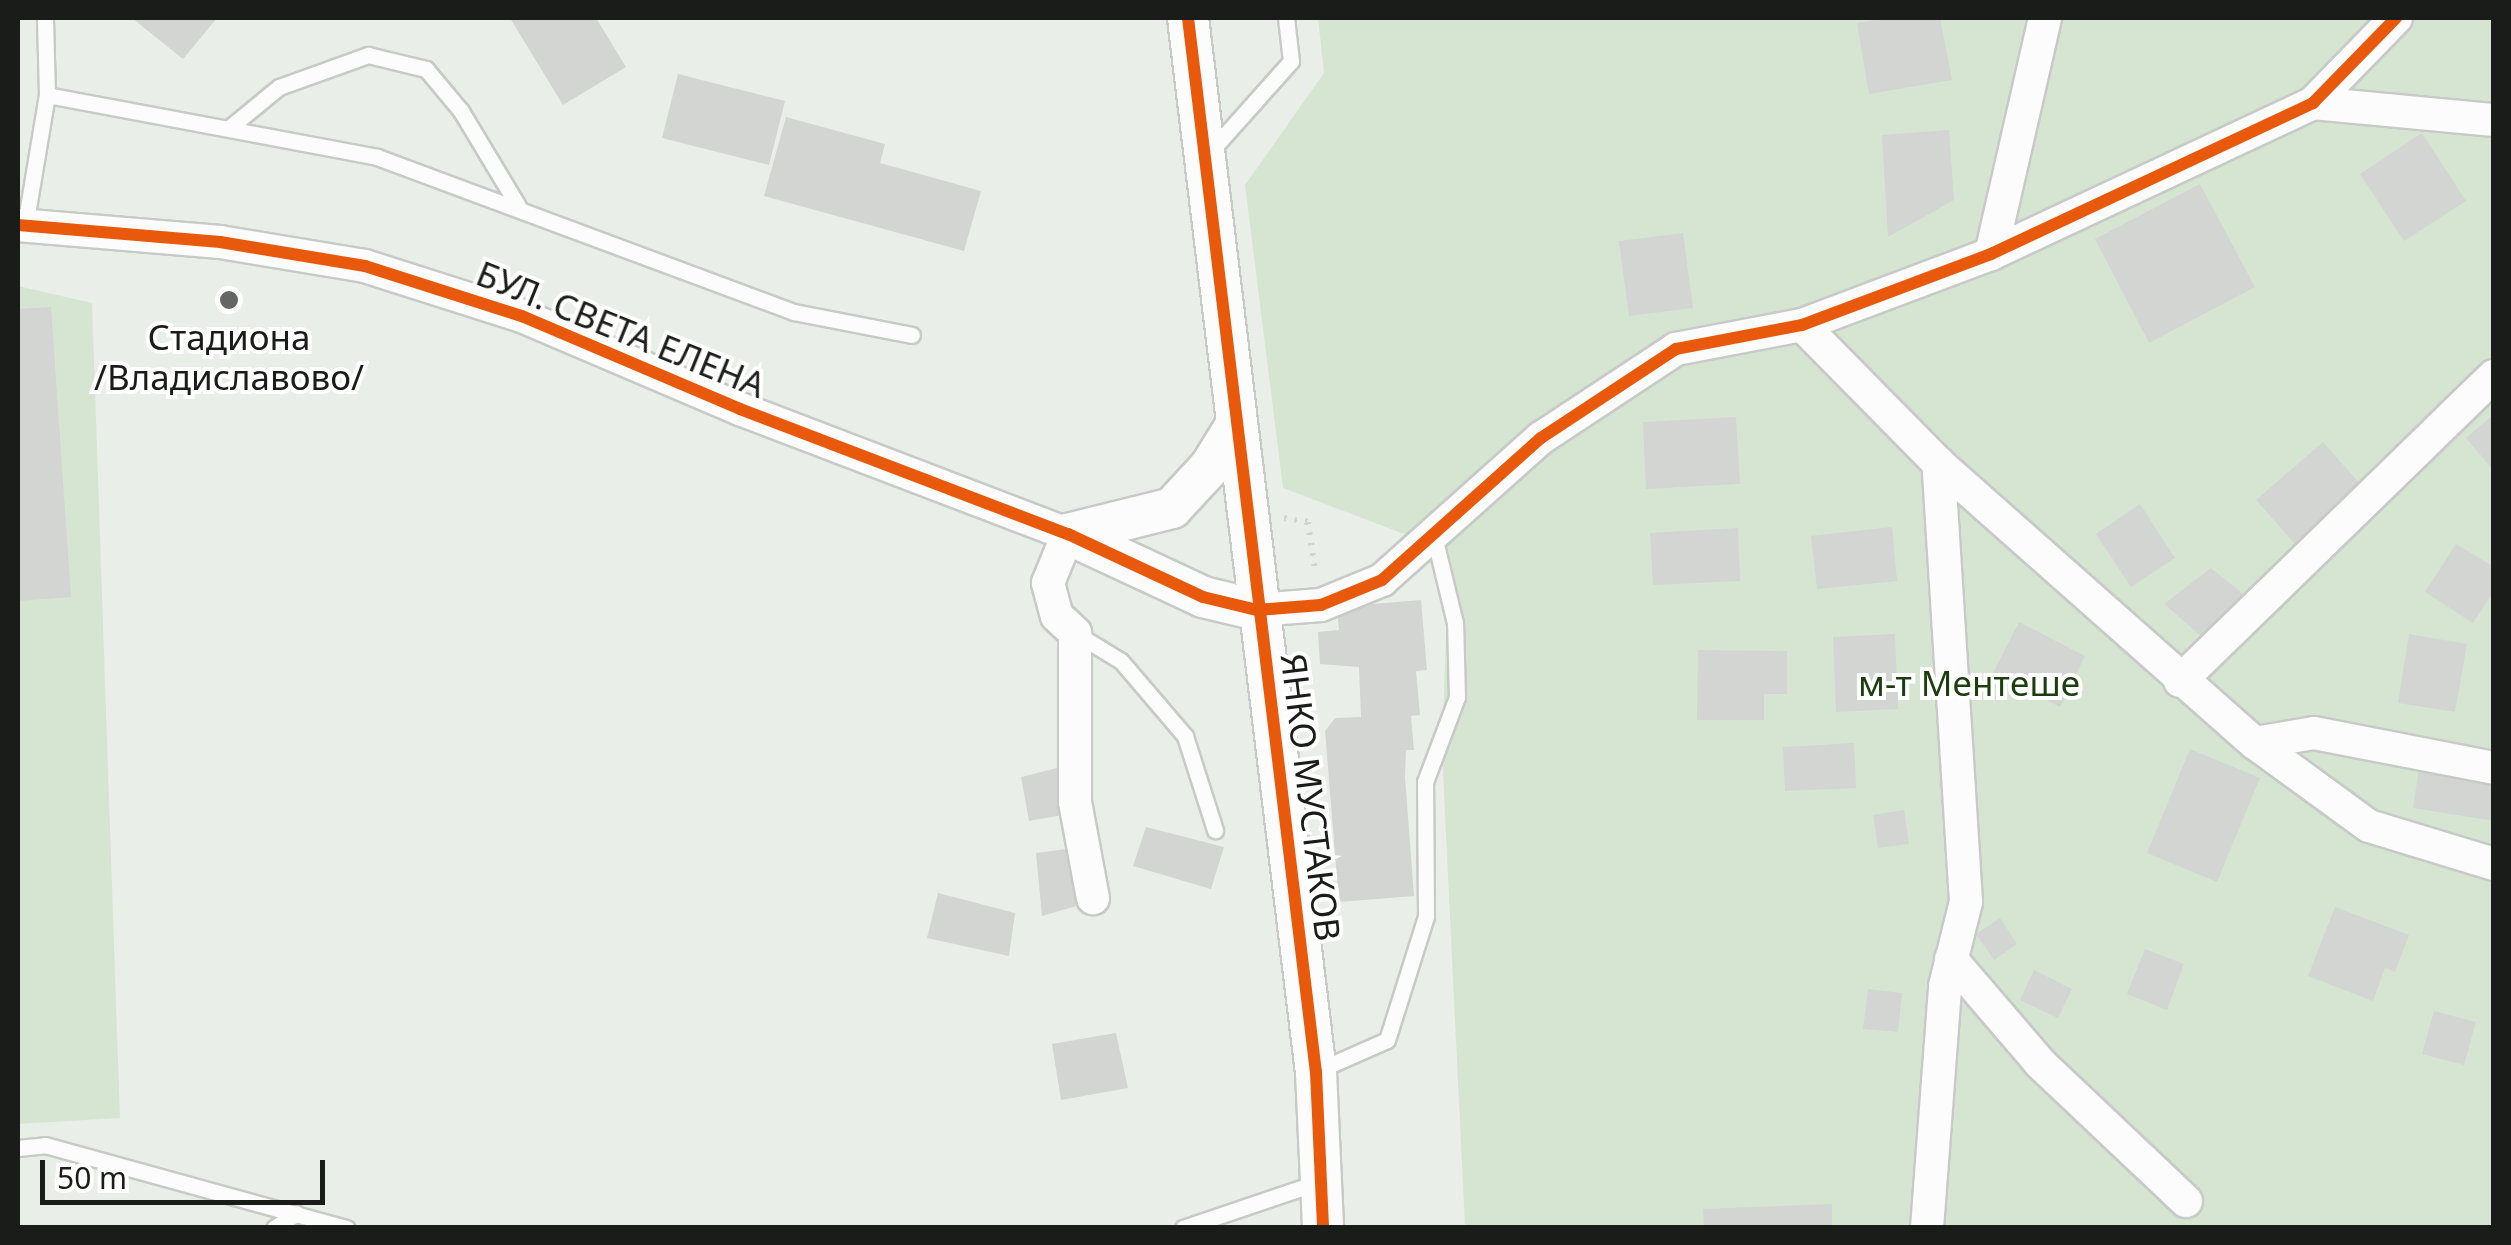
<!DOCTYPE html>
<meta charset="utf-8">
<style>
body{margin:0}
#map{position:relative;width:2511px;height:1245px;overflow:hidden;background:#eaeee9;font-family:"Noto Sans",sans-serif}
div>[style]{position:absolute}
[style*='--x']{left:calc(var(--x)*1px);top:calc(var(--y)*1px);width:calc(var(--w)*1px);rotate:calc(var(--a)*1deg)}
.green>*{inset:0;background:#d6e5d1}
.building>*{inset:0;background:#d2d5d1}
.path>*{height:6px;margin-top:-3px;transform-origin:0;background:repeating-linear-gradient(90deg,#d2d3d2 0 2.5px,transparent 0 10.5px)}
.roads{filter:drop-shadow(2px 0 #c7cac7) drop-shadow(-2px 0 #c7cac7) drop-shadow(0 2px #c7cac7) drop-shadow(0 -2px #c7cac7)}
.service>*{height:15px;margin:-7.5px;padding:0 7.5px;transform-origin:7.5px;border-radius:7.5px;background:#fcfcfc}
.minor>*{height:32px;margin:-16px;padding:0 16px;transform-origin:16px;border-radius:16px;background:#fcfcfc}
.tertiary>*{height:40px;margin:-20px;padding:0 20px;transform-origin:20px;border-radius:20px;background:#fcfcfc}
.cycleway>*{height:12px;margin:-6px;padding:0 6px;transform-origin:6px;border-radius:6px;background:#e8590c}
.dots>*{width:28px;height:28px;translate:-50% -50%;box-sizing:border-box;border:5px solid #fff;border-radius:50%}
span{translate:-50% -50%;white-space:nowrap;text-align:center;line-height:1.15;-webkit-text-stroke:8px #fff;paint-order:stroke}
.street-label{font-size:35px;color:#1a1c19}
.poi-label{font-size:35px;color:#1a1c19}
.park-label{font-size:35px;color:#1c3e0e}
.frame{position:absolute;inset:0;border:20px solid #1a1c19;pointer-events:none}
.scale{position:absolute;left:40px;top:1160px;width:285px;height:45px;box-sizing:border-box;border:5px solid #1a1c19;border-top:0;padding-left:12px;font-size:30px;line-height:35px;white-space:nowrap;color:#1a1c19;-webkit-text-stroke:8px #fff;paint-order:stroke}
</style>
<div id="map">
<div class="green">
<i style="clip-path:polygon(1318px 18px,2493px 18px,2493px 1227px,1465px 1227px,1442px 752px,1449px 551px,1283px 488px,1245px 185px,1324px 73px)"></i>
<i style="clip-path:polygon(18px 286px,92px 303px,120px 1118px,18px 1124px)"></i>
</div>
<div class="building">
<i style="clip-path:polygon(132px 18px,217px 18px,183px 59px)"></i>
<i style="clip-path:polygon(510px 18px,596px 18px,626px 67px,563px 105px)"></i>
<i style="clip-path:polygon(1887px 18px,1940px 18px,1952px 80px,1869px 94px,1857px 23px)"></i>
<i style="clip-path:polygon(678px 74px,785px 101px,769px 165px,662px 138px)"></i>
<i style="clip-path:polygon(786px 117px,885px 144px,880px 163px,981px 191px,964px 251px,764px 196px)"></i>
<i style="clip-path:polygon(1949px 130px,1954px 200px,1888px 237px,1882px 135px)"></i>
<i style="clip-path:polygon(2422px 133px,2466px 201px,2404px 241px,2360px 174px)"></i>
<i style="clip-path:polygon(2200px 184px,2255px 287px,2149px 343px,2095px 239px)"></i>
<i style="clip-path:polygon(1683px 233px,1693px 308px,1629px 316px,1619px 241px)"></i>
<i style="clip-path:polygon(51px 307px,71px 597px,18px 601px,18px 309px)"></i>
<i style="clip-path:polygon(2494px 414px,2494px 471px,2466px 438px)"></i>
<i style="clip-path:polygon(1736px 417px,1740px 484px,1646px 489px,1643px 422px)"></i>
<i style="clip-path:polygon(2323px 442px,2362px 486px,2295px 544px,2256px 500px)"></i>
<i style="clip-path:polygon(2140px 504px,2175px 558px,2131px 587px,2096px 534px)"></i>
<i style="clip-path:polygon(1892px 527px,1897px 581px,1817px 589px,1811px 536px)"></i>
<i style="clip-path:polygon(1738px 528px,1740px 581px,1653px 585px,1650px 533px)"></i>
<i style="clip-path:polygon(2456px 544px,2494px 567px,2494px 591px,2473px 623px,2425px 592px)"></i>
<i style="clip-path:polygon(2211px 568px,2253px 602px,2209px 643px,2164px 604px)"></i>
<i style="clip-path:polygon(1421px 600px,1427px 670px,1416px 671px,1420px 715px,1411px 716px,1414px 750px,1406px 750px,1405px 777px,1414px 896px,1339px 902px,1325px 731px,1335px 718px,1361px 717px,1359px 667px,1320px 664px,1318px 632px,1339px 630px,1337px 607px)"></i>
<i style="clip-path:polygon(2019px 622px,2085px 656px,2060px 707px,1993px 673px)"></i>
<i style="clip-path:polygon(1895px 634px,1898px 709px,1836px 712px,1833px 637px)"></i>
<i style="clip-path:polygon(2409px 634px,2467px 644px,2455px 712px,2398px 703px)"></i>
<i style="clip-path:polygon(1698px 650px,1787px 651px,1787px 694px,1764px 694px,1764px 720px,1697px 720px)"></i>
<i style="clip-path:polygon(1854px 743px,1856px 788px,1785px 791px,1783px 747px)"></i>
<i style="clip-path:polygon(2190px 749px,2260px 778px,2217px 882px,2147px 853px)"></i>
<i style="clip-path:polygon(1065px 766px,1074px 813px,1029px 821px,1021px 777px)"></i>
<i style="clip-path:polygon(2419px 768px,2494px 779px,2494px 821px,2413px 808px)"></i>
<i style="clip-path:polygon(1904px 810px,1909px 844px,1878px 848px,1873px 815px)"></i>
<i style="clip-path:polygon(1146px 827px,1224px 847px,1211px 889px,1133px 866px)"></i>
<i style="clip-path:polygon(1082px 847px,1090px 902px,1042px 916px,1036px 853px)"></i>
<i style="clip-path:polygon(938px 893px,1015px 913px,1009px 956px,927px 938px)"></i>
<i style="clip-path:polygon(2335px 907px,2409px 935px,2395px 972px,2385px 968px,2373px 1001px,2308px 976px)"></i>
<i style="clip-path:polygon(2000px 918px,2017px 944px,1994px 960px,1976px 934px)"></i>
<i style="clip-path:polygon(2145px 949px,2184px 964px,2167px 1010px,2127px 994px)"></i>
<i style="clip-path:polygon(2034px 970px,2072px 989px,2058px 1018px,2020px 1000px)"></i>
<i style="clip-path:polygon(1868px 989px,1902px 993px,1898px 1032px,1863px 1029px)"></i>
<i style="clip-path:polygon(2434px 1011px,2476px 1022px,2464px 1065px,2422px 1054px)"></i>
<i style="clip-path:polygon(1116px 1033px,1128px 1088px,1061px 1100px,1052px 1044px)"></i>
<i style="clip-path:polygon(1832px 1204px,1832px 1228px,1704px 1228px,1703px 1209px)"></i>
</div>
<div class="path">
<i style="--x:1284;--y:518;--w:24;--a:9"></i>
<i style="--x:1308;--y:522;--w:49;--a:81.7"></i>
</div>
<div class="roads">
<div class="service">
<i style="--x:47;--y:95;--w:336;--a:10.6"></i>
<i style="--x:377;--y:157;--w:445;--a:20.4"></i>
<i style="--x:794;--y:312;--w:120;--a:11"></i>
<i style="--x:229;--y:128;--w:65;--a:-39.4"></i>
<i style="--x:279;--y:87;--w:95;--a:-19.8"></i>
<i style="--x:368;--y:55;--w:60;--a:13.6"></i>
<i style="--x:426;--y:69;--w:55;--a:50.2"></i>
<i style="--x:461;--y:111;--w:111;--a:59"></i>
<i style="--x:1209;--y:153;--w:123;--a:-48.3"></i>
<i style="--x:1291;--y:61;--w:43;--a:-96.6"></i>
<i style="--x:25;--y:226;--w:133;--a:-80.5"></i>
<i style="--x:47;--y:95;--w:77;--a:-91.5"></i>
<i style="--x:1075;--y:633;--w:54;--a:31.3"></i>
<i style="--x:1121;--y:661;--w:99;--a:49.5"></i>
<i style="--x:1185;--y:736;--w:99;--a:72.3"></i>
<i style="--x:1319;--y:1070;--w:74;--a:-23.8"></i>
<i style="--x:1387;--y:1040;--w:130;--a:-72.5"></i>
<i style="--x:1426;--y:916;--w:134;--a:-90.4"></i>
<i style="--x:1425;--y:782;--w:91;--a:-69.4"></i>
<i style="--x:1457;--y:697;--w:74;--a:-91.5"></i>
<i style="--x:1455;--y:623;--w:89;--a:-103.6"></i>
<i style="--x:18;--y:1148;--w:27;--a:-6"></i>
<i style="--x:45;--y:1145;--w:313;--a:15.4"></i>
<i style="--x:274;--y:1228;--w:27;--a:-33"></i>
<i style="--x:1183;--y:1228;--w:144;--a:-18.7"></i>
</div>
<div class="minor">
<i style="--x:2313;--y:103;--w:182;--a:5.4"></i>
<i style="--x:18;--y:225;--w:203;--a:4.8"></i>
<i style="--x:220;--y:242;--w:147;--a:9.4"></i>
<i style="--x:365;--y:266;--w:165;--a:17.7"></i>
<i style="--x:522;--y:316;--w:237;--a:23.1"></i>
<i style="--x:740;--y:409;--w:351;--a:20.9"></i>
<i style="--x:1068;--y:534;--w:53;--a:112.2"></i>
<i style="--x:1048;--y:583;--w:34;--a:75"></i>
<i style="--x:1057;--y:616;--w:25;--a:43"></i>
<i style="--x:1075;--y:633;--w:169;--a:90"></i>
<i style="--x:1075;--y:802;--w:98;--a:79.4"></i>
<i style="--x:1991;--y:254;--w:242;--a:-77.1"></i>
<i style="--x:1802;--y:325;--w:194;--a:45.4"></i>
<i style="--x:1938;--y:463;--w:423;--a:41.5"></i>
<i style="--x:2255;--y:743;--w:141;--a:36.1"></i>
<i style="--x:2369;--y:826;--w:131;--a:16.9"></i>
<i style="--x:1257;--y:610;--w:64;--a:-4.5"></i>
<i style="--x:1321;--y:605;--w:66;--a:-22.3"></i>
<i style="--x:1382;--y:580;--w:213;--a:-41.8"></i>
<i style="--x:1541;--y:438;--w:162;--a:-33.4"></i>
<i style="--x:1676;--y:349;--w:128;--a:-10.8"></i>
<i style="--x:1802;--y:325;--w:202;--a:-20.6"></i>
<i style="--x:1991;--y:254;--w:356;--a:-25.1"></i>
<i style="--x:2313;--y:103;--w:119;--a:-45.7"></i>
<i style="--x:2180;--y:681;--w:438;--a:-44.2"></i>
<i style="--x:2255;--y:743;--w:60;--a:-9.6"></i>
<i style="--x:2314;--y:733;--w:183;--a:11"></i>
<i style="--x:1951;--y:959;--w:137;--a:49.4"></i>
<i style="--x:2040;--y:1063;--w:201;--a:43.4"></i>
<i style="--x:1927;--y:1228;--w:243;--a:-85.7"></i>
<i style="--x:1945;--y:986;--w:87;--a:-76"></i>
<i style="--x:1966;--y:902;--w:440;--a:-93.6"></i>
</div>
<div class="tertiary">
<i style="--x:1188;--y:18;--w:1062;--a:83.08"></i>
<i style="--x:1316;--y:1072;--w:156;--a:87.4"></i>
<i style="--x:1068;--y:534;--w:107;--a:-14"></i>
<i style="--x:1172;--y:508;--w:56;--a:-47.2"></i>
<i style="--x:1210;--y:467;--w:49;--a:-58.2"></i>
<i style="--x:1068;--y:534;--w:149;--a:25"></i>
<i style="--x:1203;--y:597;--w:56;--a:13.5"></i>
</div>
</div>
<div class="cycleway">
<i style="--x:1188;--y:18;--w:1062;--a:83.08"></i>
<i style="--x:1316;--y:1072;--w:156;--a:87.4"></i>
<i style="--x:18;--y:225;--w:203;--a:4.8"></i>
<i style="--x:220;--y:242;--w:147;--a:9.4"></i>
<i style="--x:365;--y:266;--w:165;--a:17.7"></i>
<i style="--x:522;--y:316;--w:237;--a:23.1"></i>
<i style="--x:740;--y:409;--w:351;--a:20.9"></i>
<i style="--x:1068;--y:534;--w:149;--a:25"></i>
<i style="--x:1203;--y:597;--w:56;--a:13.5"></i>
<i style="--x:1257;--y:610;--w:64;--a:-4.5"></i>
<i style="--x:1321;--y:605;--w:66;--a:-22.3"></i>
<i style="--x:1382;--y:580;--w:213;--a:-41.8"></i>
<i style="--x:1541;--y:438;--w:162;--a:-33.4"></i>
<i style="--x:1676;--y:349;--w:128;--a:-10.8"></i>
<i style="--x:1802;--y:325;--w:202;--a:-20.6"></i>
<i style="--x:1991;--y:254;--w:356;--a:-25.1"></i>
<i style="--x:2313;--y:103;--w:119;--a:-45.7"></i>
</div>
<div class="dots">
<i style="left:229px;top:300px;background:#636662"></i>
</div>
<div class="street-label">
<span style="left:621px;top:329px;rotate:22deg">БУЛ. СВЕТА ЕЛЕНА</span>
<span style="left:1311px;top:797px;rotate:83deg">ЯНКО МУСТАКОВ</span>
</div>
<div class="poi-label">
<span style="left:229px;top:357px">Стадиона<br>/Владиславово/</span>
</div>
<div class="park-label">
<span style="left:1969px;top:683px">м-т Ментeше</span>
</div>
<div class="frame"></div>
<div class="scale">50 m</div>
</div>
